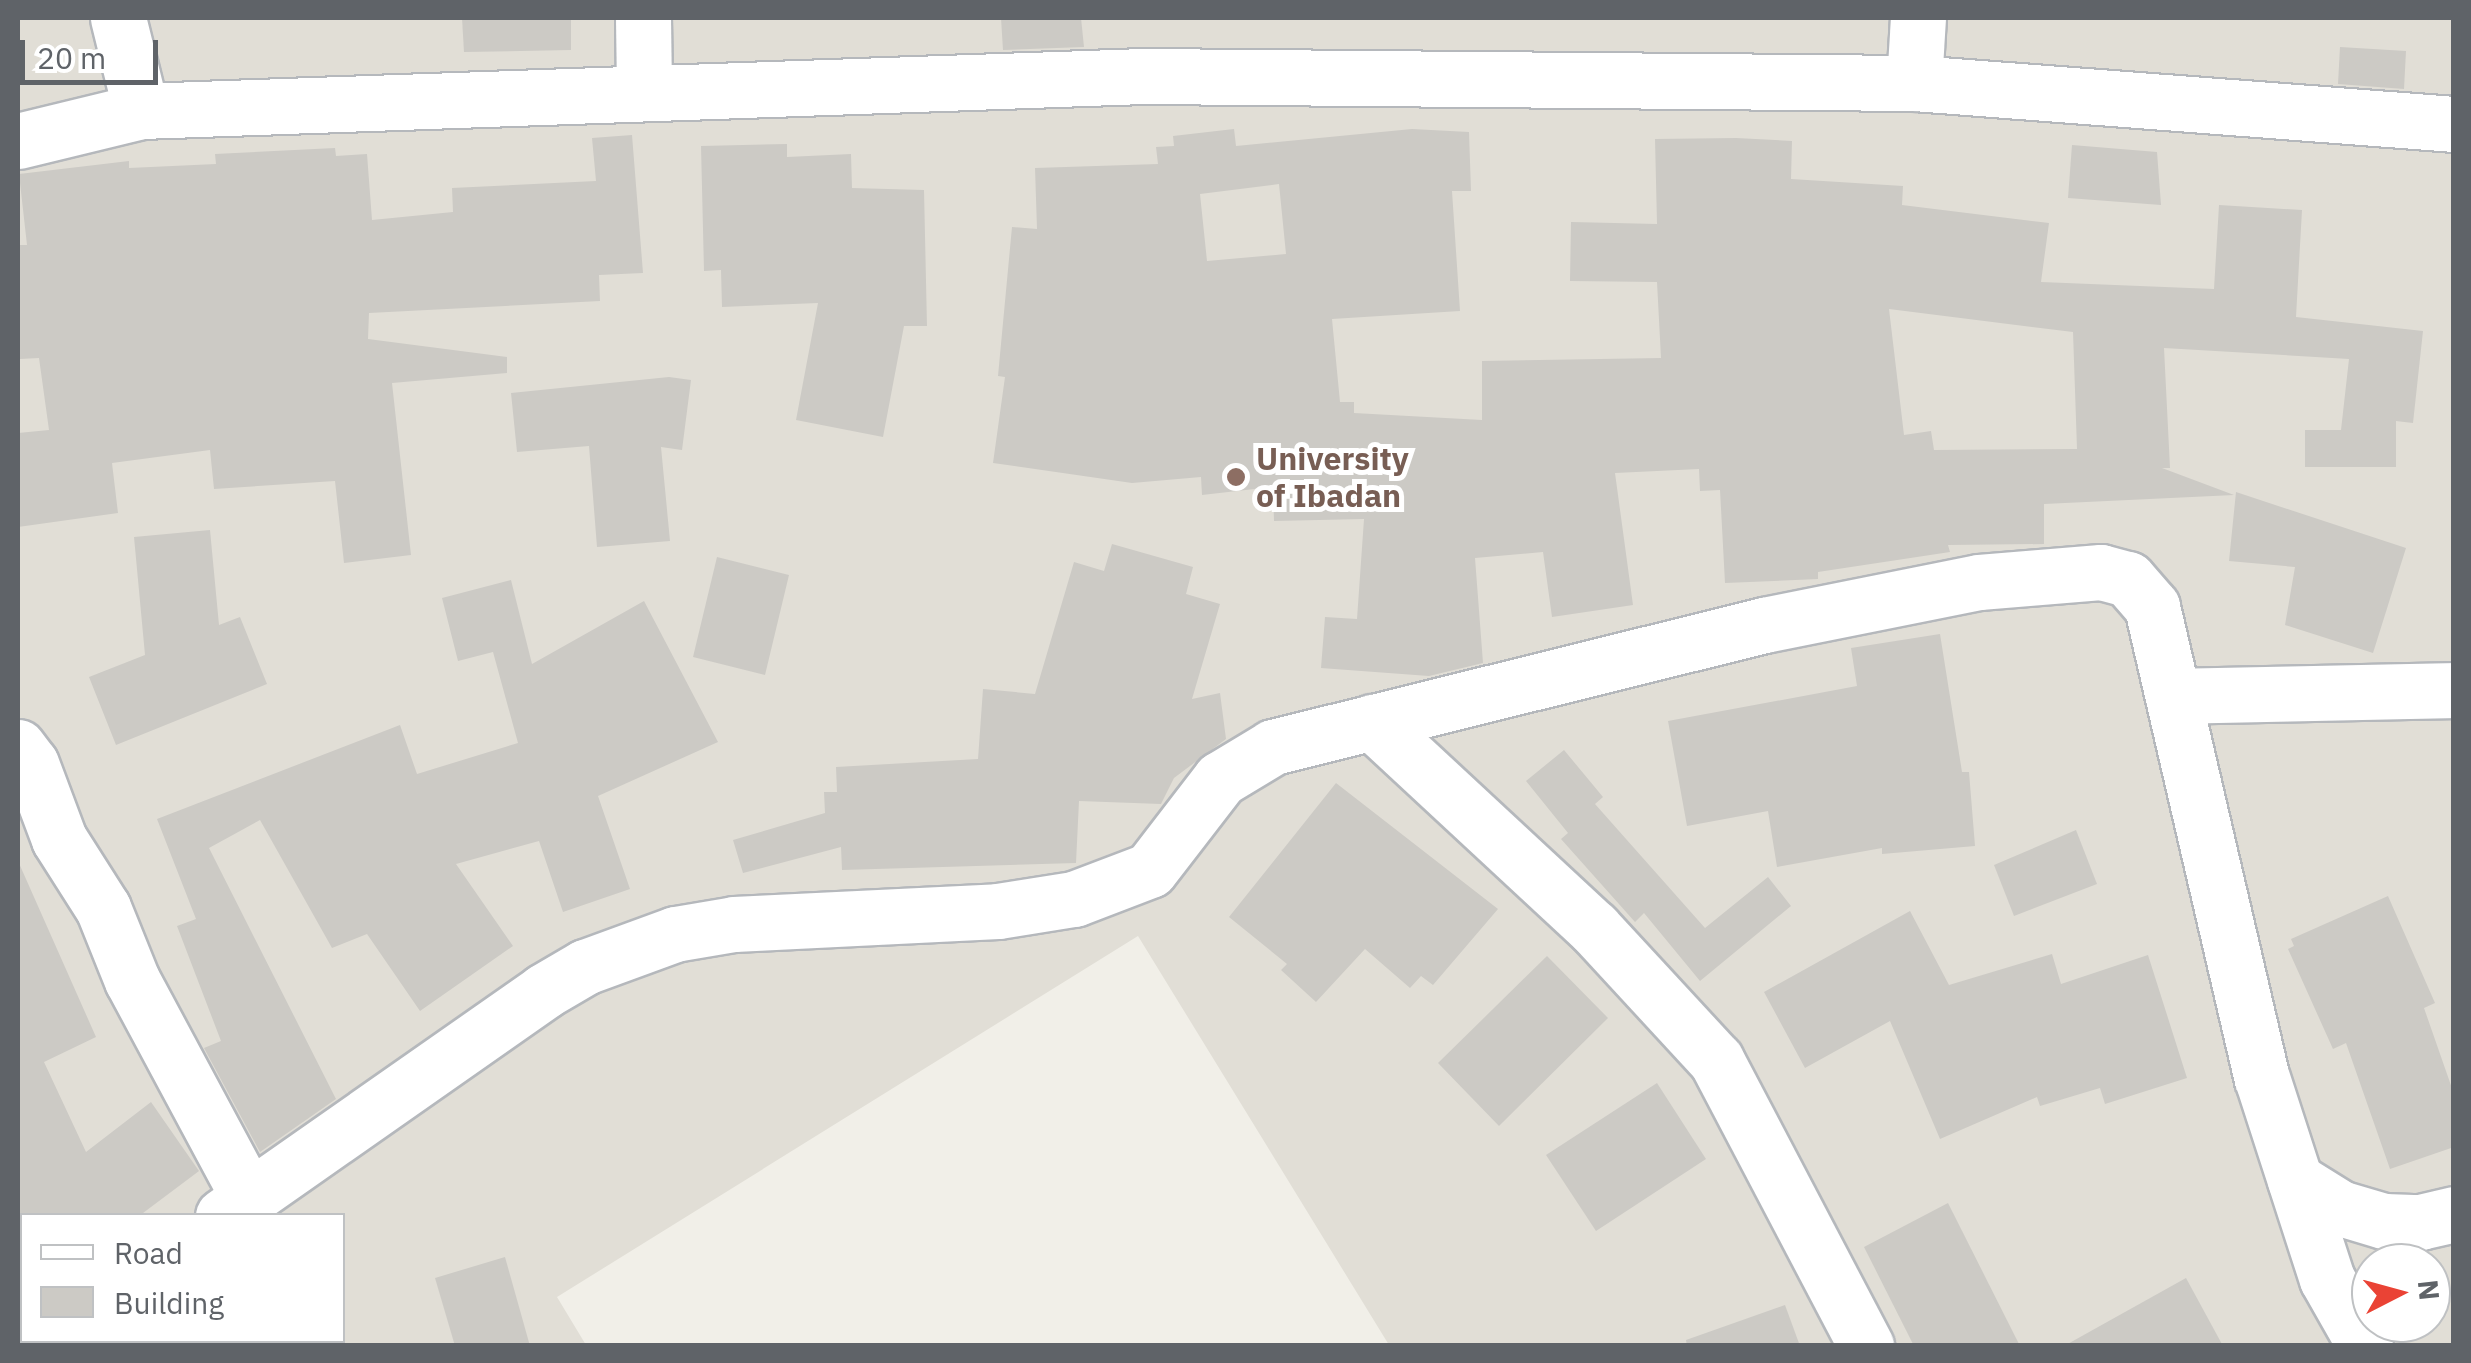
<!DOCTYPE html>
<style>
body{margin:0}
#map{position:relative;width:2471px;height:1363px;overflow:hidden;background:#f1efe8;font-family:"IBM Plex Sans",sans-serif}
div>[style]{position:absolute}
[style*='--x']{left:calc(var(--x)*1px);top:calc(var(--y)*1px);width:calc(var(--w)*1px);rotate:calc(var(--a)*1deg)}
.education>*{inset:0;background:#e1ded6}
.building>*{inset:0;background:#cccac5}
.roads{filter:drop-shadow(2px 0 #b5b8bc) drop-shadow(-2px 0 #b5b8bc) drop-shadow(0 2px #b5b8bc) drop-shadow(0 -2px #b5b8bc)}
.minor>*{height:55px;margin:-27.5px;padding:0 27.5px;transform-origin:27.5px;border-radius:27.5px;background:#fff}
.dots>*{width:28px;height:28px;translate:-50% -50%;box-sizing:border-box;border:5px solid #fff;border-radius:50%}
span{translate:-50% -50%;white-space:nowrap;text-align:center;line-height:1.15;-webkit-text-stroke:10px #fff;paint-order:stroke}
.education-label{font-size:32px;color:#785e54;font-weight:700}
.left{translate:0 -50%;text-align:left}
.frame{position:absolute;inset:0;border:20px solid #5f6368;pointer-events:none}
.legend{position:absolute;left:20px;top:1213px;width:325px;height:130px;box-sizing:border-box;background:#fff;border:2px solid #bfc1c3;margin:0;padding:12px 18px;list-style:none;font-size:30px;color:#5f6368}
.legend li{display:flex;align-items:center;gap:20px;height:50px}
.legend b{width:50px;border:2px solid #bfc1c3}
.north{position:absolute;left:2351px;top:1243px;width:100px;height:100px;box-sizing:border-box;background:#fff;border:2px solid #bfc1c3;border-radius:50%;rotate:84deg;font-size:28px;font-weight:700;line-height:40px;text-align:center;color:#5f6368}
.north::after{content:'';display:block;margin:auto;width:35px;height:45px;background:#ea4335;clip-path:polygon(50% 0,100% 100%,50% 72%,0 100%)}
.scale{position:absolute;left:20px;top:40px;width:138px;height:45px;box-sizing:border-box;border:5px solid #5f6368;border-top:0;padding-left:12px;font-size:30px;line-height:35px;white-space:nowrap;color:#5f6368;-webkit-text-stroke:8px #fff;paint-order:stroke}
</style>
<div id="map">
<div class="education">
<i style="clip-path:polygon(evenodd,18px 18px,2453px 18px,2453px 1345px,1389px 1345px,1138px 936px,557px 1297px,586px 1345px,18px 1345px,18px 18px,22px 1216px,342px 1216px,342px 1340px,22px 1340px,22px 1216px,18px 18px,2371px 1263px,2431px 1263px,2431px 1323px,2371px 1323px,2371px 1263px)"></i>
</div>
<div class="building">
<i style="clip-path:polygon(462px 18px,571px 18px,571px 50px,464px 52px)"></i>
<i style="clip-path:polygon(1001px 18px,1081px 18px,1084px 47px,1003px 50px)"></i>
<i style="clip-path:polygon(2340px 47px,2406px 51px,2404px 89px,2338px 84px)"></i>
<i style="clip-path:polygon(evenodd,1234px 129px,1236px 146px,1412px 129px,1469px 132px,1471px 191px,1452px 191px,1460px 311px,1332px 319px,1340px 402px,1354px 402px,1354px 413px,1482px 420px,1482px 361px,1661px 358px,1657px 282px,1570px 281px,1571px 222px,1657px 224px,1655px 139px,1736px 138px,1792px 141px,1791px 179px,1903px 186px,1902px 205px,2049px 223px,2041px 282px,2214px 289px,2219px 205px,2302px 210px,2296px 317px,2423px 331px,2413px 423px,2396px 421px,2396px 467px,2305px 467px,2305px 430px,2341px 430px,2349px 359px,2164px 348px,2170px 468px,2162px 468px,2234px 495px,2044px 504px,2044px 544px,1948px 545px,1950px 552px,1818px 572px,1818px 579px,1725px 583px,1720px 490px,1700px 491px,1699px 469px,1615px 473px,1633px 605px,1552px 617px,1543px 552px,1475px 558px,1483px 663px,1429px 676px,1321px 668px,1325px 617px,1357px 619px,1364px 519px,1274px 521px,1273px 487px,1202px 495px,1201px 477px,1132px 483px,993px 463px,1005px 377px,998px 376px,1012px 227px,1037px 229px,1035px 168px,1158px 164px,1156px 147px,1174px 146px,1173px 136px,1234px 129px,1279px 184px,1286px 254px,1207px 261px,1200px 194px,1279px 184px,1234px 129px,1889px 309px,2073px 332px,2077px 449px,1934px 450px,1931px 431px,1904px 435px,1889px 309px)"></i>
<i style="clip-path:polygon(632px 135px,643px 273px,599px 275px,600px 301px,369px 313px,368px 339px,507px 357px,507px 373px,392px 383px,411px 555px,344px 563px,335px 481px,214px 489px,210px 450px,112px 463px,118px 513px,18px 527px,18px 433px,49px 430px,39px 358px,20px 359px,18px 286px,20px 245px,27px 245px,19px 174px,129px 161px,129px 168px,216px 164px,215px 154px,335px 148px,336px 156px,367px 154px,372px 220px,453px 212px,452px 188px,596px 181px,592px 138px)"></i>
<i style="clip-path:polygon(787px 144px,787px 157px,851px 154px,852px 188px,924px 190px,927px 326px,904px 326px,883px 437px,796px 420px,818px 303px,722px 307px,721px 270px,704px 271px,701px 146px)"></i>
<i style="clip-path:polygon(2072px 145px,2157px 152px,2161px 205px,2068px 198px)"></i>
<i style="clip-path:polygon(669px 377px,691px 380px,682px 450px,661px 447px,670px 541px,597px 547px,589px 446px,517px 452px,511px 393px)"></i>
<i style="clip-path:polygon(2236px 492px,2406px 548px,2373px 653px,2285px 625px,2295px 567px,2229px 561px)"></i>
<i style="clip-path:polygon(210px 530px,219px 625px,240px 617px,267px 684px,116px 745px,89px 677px,145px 655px,134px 537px)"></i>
<i style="clip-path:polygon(1112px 544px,1193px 567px,1186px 594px,1220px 604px,1192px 699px,1220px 693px,1226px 739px,1174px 778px,1161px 804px,1079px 801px,1076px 863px,842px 870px,841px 847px,743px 873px,733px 840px,825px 813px,824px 792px,837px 792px,836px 767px,978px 759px,983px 689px,1035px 694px,1074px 562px,1104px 571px)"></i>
<i style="clip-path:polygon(717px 557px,789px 575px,765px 675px,693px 657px)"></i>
<i style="clip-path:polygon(511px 580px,532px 664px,644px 601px,718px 742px,598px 796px,630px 889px,563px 912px,539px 841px,456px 864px,513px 946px,420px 1011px,367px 934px,332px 948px,260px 820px,209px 848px,336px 1099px,260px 1152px,204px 1048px,221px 1041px,177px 926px,196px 919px,157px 819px,400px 725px,417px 774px,518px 743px,493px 652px,458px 661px,442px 598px)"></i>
<i style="clip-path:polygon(1940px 634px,1962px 772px,1969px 772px,1975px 846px,1882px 854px,1882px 848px,1777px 867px,1768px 811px,1687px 826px,1668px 721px,1857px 686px,1851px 648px)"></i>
<i style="clip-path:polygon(1564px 750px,1603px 797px,1595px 804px,1705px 928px,1768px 877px,1791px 906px,1700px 981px,1644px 913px,1635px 922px,1561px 839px,1568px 833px,1526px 781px)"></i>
<i style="clip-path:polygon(1336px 783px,1498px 909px,1433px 985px,1421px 976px,1410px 988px,1365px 949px,1316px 1002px,1281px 970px,1287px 964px,1229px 917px)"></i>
<i style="clip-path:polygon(2076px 830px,2097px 884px,2014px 916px,1994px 865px)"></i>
<i style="clip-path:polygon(18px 861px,96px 1037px,44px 1062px,86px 1152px,151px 1102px,199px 1171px,139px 1216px,18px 1216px)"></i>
<i style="clip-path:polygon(2388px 896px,2435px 1003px,2424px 1008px,2454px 1094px,2454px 1147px,2390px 1169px,2346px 1043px,2333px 1049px,2288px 949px,2294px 946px,2291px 939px)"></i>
<i style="clip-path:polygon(1910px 911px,1949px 985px,2052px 954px,2061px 984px,2148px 955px,2187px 1078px,2105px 1104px,2100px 1088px,2040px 1106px,2037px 1097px,1940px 1139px,1890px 1021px,1805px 1068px,1764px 992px)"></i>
<i style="clip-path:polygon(1547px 956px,1608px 1018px,1499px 1126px,1438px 1063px)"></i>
<i style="clip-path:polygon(1657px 1083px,1706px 1159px,1596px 1231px,1546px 1155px)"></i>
<i style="clip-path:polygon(1948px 1203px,2020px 1346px,1914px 1346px,1864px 1247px)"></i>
<i style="clip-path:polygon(505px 1257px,530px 1346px,455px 1346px,435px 1278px)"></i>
<i style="clip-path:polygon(2186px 1278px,2223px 1346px,2064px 1346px)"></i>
<i style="clip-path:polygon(1785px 1305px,1800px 1346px,1687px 1346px,1686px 1340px)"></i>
</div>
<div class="roads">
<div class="minor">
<i style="--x:118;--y:18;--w:96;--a:76.1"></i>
<i style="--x:643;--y:18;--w:75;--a:89.2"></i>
<i style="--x:1914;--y:83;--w:65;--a:-86.5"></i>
<i style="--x:18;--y:141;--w:127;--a:-13.7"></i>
<i style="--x:141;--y:111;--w:1004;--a:-2"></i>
<i style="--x:1144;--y:76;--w:770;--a:0.52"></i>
<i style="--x:1914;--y:83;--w:542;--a:4.34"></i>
<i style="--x:2173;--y:696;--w:281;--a:-1.2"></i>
<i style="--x:1372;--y:722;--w:303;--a:42.9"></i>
<i style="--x:1594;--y:928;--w:180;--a:47.3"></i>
<i style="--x:1716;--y:1060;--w:323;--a:62.3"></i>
<i style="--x:18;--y:747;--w:21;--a:53"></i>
<i style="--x:31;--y:764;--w:80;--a:69.5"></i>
<i style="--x:59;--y:839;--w:82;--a:57.5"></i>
<i style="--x:103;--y:908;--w:78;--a:68.1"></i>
<i style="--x:132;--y:980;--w:247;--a:61.8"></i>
<i style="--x:2295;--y:1180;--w:53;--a:31.9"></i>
<i style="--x:2340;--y:1208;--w:46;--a:16.5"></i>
<i style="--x:2384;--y:1221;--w:36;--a:2"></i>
<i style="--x:2420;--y:1222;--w:35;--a:-13"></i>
<i style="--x:223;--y:1216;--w:392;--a:-35"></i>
<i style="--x:544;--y:991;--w:48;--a:-30.3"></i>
<i style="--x:585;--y:967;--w:96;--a:-20.1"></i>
<i style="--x:675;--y:934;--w:60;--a:-9.6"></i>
<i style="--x:734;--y:924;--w:264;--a:-2.8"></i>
<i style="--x:998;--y:911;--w:77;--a:-9"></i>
<i style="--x:1074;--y:899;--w:81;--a:-20.9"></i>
<i style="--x:1150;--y:870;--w:115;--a:-52.4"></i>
<i style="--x:1220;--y:779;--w:62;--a:-31.1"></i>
<i style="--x:1273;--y:747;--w:506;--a:-13.95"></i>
<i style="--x:1764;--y:625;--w:219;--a:-11.3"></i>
<i style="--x:1979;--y:582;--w:122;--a:-4.7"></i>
<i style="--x:2101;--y:572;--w:28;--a:15"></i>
<i style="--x:2128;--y:579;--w:37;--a:49"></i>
<i style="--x:2152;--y:607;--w:484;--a:76.9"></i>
<i style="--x:2262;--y:1078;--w:211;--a:72.1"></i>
<i style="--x:2327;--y:1279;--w:77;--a:60.4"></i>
<i style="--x:30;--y:1346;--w:9;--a:-41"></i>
</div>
</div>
<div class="dots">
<i style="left:1236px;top:477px;background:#8d6e63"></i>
</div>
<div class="education-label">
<span class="left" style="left:1256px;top:477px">University<br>of Ibadan</span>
</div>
<div class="frame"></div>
<ul class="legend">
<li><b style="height:12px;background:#fff"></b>Road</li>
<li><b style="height:28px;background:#cccac5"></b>Building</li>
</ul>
<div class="north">N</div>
<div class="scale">20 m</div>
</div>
